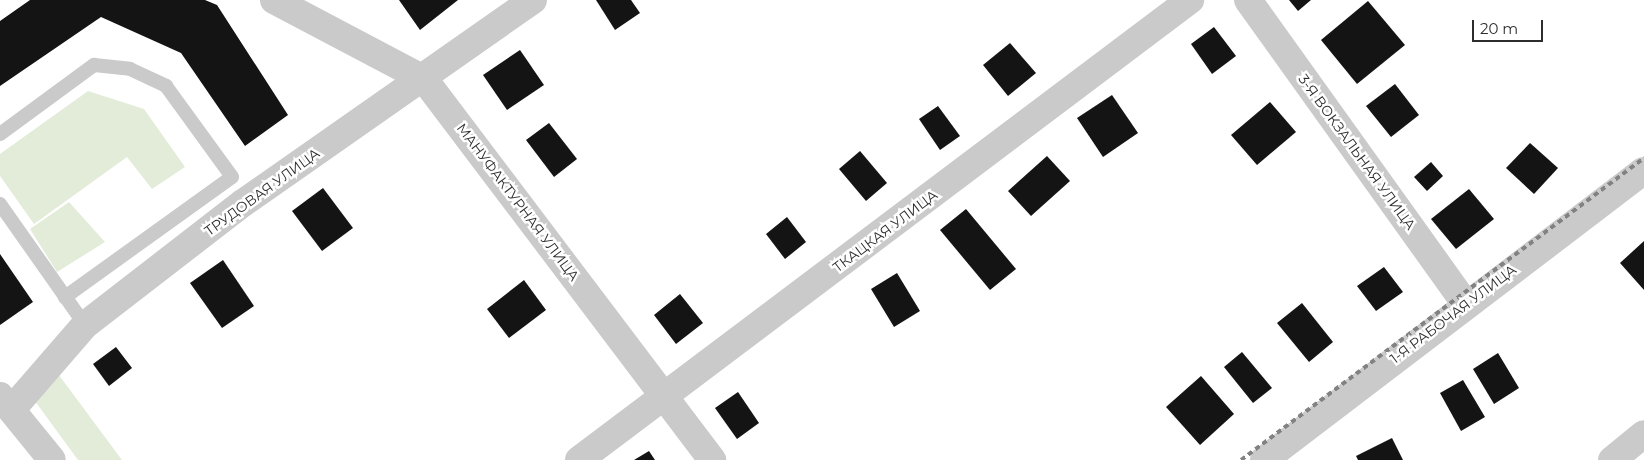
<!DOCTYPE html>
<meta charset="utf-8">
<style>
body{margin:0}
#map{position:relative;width:1644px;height:460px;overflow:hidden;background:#fff;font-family:Montserrat,sans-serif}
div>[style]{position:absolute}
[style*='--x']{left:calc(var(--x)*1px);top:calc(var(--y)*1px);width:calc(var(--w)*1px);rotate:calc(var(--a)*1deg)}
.green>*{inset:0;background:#e3ecd9}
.building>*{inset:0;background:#141414}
.service>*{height:14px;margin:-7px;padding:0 7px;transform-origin:7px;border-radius:7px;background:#cacaca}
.minor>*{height:28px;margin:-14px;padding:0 14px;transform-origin:14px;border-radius:14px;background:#cacaca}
.rail>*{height:4px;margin-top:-2px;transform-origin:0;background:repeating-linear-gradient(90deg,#828282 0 5px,transparent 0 9px)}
span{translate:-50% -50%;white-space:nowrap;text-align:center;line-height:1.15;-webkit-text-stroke:5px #fff;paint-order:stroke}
.street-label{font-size:14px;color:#2d2d2d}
.scale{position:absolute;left:1472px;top:20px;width:71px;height:22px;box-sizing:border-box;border:2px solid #2d2d2d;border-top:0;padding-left:6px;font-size:15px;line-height:18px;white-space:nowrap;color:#2d2d2d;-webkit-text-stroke:4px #fff;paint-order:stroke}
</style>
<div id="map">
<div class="green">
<i style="clip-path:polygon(88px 91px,144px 109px,185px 167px,152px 189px,127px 157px,34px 224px,0 176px,0 154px)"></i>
<i style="clip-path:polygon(69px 202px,105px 242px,57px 272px,30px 229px)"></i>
<i style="clip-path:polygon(50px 363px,122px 460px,78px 460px,29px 393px)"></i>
</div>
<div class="building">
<i style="clip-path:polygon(30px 0,205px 0,217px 5px,288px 115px,245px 146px,181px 53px,101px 17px,0 86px,0 21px)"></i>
<i style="clip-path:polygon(399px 0,458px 0,420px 30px)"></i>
<i style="clip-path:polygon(596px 0,631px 0,640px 13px,615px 30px)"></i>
<i style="clip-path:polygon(1289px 0,1311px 0,1298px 11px)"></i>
<i style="clip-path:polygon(1368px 1px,1405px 45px,1357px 84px,1321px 40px)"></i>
<i style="clip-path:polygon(1214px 27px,1236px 56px,1212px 74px,1191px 44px)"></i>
<i style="clip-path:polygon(1010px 43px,1036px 73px,1008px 96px,983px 65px)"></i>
<i style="clip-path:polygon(520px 50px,544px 85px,507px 110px,483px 75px)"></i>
<i style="clip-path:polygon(1395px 84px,1419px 115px,1391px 137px,1366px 106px)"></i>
<i style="clip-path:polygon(1112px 95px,1138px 133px,1103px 157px,1077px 118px)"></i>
<i style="clip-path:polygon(1270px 102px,1296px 132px,1257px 165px,1231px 135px)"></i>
<i style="clip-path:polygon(938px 106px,960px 136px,940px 150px,919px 119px)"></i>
<i style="clip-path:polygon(549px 123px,577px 159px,554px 177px,526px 140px)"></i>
<i style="clip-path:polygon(1530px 143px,1558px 168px,1534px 194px,1506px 168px)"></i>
<i style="clip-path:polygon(860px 151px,887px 183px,866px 201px,839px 169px)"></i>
<i style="clip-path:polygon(1047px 156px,1070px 181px,1031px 216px,1008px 191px)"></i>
<i style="clip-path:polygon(1431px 162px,1443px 176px,1427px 191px,1414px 177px)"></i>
<i style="clip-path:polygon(323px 188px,353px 228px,322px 251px,292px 211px)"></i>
<i style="clip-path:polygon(1469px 189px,1494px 219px,1456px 249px,1431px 219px)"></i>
<i style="clip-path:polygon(966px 209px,1016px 269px,990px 290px,940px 230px)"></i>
<i style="clip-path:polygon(787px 217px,806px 242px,785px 259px,766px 234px)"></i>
<i style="clip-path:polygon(1644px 241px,1644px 290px,1620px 263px)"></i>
<i style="clip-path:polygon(0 254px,33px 302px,0 325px)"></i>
<i style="clip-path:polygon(223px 260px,254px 306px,222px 328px,190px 283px)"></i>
<i style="clip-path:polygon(1384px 267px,1403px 292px,1376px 311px,1357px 286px)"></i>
<i style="clip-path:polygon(897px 273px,920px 311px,894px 327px,871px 289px)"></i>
<i style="clip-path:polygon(524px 280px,546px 310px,509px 338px,487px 309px)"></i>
<i style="clip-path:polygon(680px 294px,703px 323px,676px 344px,654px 315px)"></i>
<i style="clip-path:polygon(1302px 303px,1333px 342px,1309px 362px,1277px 323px)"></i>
<i style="clip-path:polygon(116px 347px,132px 368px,109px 386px,93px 364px)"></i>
<i style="clip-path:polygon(1242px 352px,1272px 388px,1253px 403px,1224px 367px)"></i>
<i style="clip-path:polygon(1498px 353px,1519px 388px,1494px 404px,1473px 369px)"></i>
<i style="clip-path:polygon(1201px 376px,1234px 414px,1200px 445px,1166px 407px)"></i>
<i style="clip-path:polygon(1463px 380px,1485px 417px,1461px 431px,1440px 393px)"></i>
<i style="clip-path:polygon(738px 392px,759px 423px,737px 439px,715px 408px)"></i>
<i style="clip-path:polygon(1392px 438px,1403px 460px,1358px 460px,1356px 456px)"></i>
<i style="clip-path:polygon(649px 451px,655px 460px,634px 460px)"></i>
</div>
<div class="service">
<i style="--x:0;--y:134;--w:117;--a:-36.3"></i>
<i style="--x:94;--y:65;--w:36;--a:6"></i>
<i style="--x:130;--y:69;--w:40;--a:25"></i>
<i style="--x:166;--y:86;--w:112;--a:54"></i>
<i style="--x:232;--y:177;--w:206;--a:144.3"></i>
<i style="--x:0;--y:204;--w:148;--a:54.9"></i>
</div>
<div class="minor">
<i style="--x:274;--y:0;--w:170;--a:27.8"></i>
<i style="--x:424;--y:79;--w:478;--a:52.9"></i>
<i style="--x:1248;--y:0;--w:374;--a:54.4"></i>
<i style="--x:0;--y:396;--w:82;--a:50.9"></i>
<i style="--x:13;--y:408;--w:110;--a:-49.1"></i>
<i style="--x:85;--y:325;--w:200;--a:-37.7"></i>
<i style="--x:243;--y:203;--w:354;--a:-35"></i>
<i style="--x:579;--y:460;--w:765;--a:-36.97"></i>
<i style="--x:1264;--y:460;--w:477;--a:-37.3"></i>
<i style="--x:1612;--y:460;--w:41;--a:-39.1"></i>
</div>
<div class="rail">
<i style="--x:1241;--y:460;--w:504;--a:-36.85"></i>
</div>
<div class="street-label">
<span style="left:1357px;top:152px;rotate:54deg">3-Я ВОКЗАЛЬНАЯ УЛИЦА</span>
<span style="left:262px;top:192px;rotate:-36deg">ТРУДОВАЯ УЛИЦА</span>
<span style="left:518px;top:202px;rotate:53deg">МАНУФАКТУРНАЯ УЛИЦА</span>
<span style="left:885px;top:231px;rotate:-37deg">ТКАЦКАЯ УЛИЦА</span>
<span style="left:1453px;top:314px;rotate:-37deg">1-Я РАБОЧАЯ УЛИЦА</span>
</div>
<div class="scale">20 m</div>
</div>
